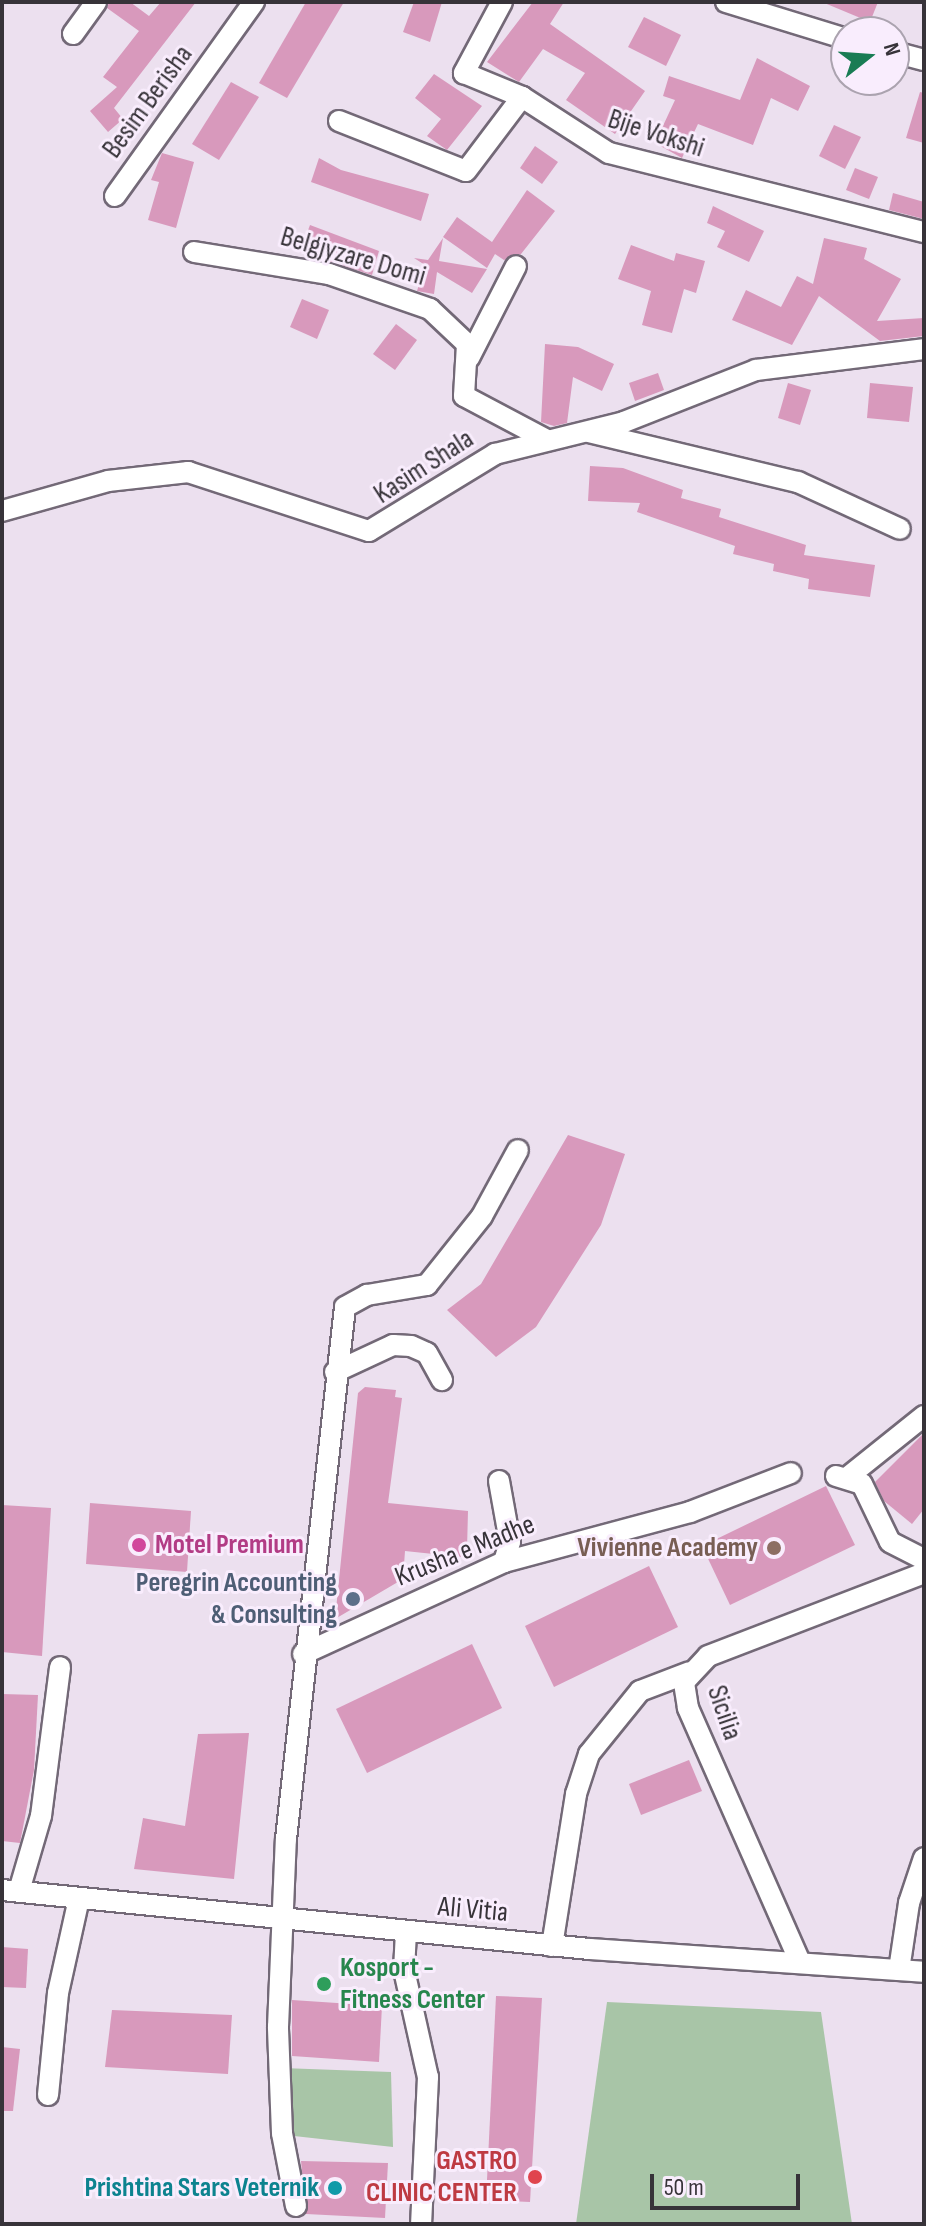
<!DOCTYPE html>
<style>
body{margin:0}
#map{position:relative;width:926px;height:2226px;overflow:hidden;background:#ece0ef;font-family:"Sofia Sans Condensed",sans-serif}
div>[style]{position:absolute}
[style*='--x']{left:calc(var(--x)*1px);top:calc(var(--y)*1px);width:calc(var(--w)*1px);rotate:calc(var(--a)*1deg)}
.green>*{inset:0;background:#a8c5a7}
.building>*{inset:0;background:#d899bc}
.roads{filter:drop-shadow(2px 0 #736977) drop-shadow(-2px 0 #736977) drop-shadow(0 2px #736977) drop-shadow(0 -2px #736977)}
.minor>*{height:20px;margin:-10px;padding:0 10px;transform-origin:10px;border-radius:10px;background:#fff}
.dots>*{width:22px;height:22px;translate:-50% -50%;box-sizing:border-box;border:4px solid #f9edfd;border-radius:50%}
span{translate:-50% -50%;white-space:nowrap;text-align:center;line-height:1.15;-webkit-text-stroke:6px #f9edfd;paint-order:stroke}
.street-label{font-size:28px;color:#373339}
.hotel-label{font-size:28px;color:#b23c85;font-weight:700}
.left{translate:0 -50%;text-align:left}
.education-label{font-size:28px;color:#785e54;font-weight:700}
.right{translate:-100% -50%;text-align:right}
.service-label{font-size:28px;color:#4e5e75;font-weight:700}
.leisure-label{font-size:28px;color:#27864d;font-weight:700}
.health-label{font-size:28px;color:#be3a42;font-weight:700}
.culture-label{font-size:28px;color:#0d838f;font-weight:700}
.frame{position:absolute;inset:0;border:4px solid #373339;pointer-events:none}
.north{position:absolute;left:830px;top:16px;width:80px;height:80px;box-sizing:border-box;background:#f9edfd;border:2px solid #aba3af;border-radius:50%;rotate:73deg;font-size:22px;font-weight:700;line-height:32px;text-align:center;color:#373339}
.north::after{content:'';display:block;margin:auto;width:28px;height:36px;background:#197c54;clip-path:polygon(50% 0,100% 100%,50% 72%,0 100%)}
.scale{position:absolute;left:650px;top:2174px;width:150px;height:36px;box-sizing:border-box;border:4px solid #373339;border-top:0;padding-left:10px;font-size:24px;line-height:28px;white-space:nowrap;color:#373339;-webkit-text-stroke:6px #f9edfd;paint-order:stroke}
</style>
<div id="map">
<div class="green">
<i style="clip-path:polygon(607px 2002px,821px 2012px,852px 2224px,576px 2224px)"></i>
<i style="clip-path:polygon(282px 2068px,391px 2072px,393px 2147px,294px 2136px)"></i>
</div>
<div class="building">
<i style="clip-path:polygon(109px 2px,130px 2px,149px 16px,161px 2px,196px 2px,114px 108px,123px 119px,108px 132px,90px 111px,117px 87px,103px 77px,139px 31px,107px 8px)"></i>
<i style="clip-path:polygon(306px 2px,344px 2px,287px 98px,259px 83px)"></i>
<i style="clip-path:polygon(414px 2px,442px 2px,430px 42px,403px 32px)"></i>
<i style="clip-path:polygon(533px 2px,564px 2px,550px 24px,645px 91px,615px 134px,566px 100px,585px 73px,543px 49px,519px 82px,487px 62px)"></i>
<i style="clip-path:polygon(822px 2px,878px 2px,870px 22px)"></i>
<i style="clip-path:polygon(644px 17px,681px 35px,666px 66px,628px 47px)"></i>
<i style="clip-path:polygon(757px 58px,810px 86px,798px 111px,771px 98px,753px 145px,698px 124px,682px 158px,655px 143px,675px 100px,663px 96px,669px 76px,740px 100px)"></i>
<i style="clip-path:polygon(434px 74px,482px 106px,447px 150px,427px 136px,441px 119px,415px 98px)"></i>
<i style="clip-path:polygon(231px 82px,259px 97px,219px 160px,192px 144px)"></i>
<i style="clip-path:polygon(920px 92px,924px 93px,924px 143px,906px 138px)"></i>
<i style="clip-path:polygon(834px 125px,861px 137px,845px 169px,819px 156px)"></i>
<i style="clip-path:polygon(535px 146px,558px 162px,542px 184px,520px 168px)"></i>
<i style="clip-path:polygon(162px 153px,194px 162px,176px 228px,148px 220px,159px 182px,151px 180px)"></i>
<i style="clip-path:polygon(319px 158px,341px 170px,429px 194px,421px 221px,311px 182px)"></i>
<i style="clip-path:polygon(855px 168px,878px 177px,869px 199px,846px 190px)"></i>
<i style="clip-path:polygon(527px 190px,555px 211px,521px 254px,504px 260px,495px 254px,487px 268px,443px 237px,457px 217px,492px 242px)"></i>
<i style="clip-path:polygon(893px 193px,924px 202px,924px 219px,889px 210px)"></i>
<i style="clip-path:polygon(713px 206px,764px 231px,749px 262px,717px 247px,725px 231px,707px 223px)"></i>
<i style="clip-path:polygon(310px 225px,379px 251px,372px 275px,300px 252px)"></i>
<i style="clip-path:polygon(443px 238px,439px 261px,487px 269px,472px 293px,437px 272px,434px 294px,417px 291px,425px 265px,414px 258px,428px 260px)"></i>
<i style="clip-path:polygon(824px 238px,867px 248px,864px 259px,901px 279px,877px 321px,924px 318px,924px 336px,880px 341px,819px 296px,792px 345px,732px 320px,746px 290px,781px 307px,797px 276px,813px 284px)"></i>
<i style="clip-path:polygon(631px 245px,674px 261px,676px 253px,705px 261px,696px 293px,684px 289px,672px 333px,642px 325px,651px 291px,618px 279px)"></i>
<i style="clip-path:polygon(302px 299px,329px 310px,317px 339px,290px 327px)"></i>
<i style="clip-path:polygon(396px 324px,417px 340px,395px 370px,373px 354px)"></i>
<i style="clip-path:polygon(545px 344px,578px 347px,614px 364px,602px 391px,573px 377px,567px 423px,554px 426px,541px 422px)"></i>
<i style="clip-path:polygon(658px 373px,664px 390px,635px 401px,629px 383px)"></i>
<i style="clip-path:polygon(788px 383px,811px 390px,800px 425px,778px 418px)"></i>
<i style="clip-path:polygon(870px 383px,913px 387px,909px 422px,867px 418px)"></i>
<i style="clip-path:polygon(590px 466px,623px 468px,683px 490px,681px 498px,721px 509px,719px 517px,806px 545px,804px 555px,875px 565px,870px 597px,808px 589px,809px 579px,773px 571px,774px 564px,733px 554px,735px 546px,637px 512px,640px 503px,588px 501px)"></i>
<i style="clip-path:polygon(568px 1135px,625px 1154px,601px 1225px,536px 1327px,496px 1357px,447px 1310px,481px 1284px)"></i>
<i style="clip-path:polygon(365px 1387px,396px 1390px,395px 1397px,402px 1398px,388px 1503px,468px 1511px,467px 1550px,462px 1557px,405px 1551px,403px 1579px,335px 1619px,358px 1393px)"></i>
<i style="clip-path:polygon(924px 1433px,924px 1509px,912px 1524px,884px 1501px,875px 1482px)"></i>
<i style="clip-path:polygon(826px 1486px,855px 1545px,730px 1605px,702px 1546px)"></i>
<i style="clip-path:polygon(90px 1503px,191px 1511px,187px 1572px,86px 1564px)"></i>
<i style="clip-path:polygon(2px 1505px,51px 1508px,42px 1656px,2px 1652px)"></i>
<i style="clip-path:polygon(649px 1566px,678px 1627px,554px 1687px,525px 1626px)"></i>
<i style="clip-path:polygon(472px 1644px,502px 1708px,367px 1773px,336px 1709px)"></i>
<i style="clip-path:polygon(2px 1694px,38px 1695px,34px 1770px,20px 1843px,2px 1841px)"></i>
<i style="clip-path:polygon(249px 1733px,234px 1879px,134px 1869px,143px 1818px,185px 1826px,198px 1734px)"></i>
<i style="clip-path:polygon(689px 1760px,702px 1791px,641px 1815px,629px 1784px)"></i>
<i style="clip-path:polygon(2px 1947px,28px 1949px,26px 1988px,2px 1987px)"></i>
<i style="clip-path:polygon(496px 1996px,542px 1998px,530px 2202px,486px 2200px)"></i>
<i style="clip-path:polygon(292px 2000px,382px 2006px,379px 2062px,292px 2056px)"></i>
<i style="clip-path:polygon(112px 2010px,232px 2015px,228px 2074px,105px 2067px)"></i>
<i style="clip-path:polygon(2px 2047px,20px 2049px,13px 2111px,2px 2111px)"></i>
<i style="clip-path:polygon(301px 2161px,388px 2163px,385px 2218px,306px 2214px)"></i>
</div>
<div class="roads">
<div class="minor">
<i style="--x:502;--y:2;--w:81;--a:118.2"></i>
<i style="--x:464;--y:73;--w:63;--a:22.5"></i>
<i style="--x:522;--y:97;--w:103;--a:32.8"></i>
<i style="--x:609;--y:153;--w:325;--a:14.1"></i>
<i style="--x:726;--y:2;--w:126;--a:17.1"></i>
<i style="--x:73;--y:34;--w:39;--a:-54"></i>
<i style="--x:894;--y:52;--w:31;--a:15"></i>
<i style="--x:339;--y:121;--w:136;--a:21.5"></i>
<i style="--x:466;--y:171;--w:93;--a:-52.9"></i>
<i style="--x:115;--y:196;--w:239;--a:-54.4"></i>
<i style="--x:194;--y:252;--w:137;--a:9.3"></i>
<i style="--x:329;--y:274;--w:107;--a:19.1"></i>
<i style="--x:430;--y:309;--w:51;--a:43.4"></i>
<i style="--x:467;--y:344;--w:52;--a:93.3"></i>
<i style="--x:464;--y:396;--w:94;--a:27.9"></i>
<i style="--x:469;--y:358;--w:103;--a:-62.9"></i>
<i style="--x:589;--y:432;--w:215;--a:13.5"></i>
<i style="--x:798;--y:482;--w:112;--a:24.7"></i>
<i style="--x:2;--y:511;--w:110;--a:-15.8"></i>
<i style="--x:108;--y:481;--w:81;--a:-6.4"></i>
<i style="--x:188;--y:472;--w:190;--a:18.1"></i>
<i style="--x:369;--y:531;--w:148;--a:-31.4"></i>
<i style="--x:495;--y:454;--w:133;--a:-13.9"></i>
<i style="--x:624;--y:422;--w:142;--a:-21.5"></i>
<i style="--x:756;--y:370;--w:169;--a:-7.1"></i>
<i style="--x:335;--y:1372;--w:64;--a:-25"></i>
<i style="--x:393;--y:1345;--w:18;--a:3"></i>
<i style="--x:411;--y:1346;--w:17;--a:24"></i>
<i style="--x:427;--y:1353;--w:31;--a:61"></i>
<i style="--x:836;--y:1476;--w:27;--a:17"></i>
<i style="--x:862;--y:1484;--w:64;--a:64.2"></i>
<i style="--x:890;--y:1542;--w:38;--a:27"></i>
<i style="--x:849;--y:1476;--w:96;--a:-38.7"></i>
<i style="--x:499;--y:1481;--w:62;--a:79.8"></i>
<i style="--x:510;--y:1542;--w:21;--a:107"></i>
<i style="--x:303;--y:1654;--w:221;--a:-24.6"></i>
<i style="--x:504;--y:1562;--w:193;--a:-15"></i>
<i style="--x:690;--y:1512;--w:108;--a:-21.1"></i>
<i style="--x:2;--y:1890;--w:590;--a:5.74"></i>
<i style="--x:589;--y:1949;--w:336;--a:3.9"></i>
<i style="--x:19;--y:1891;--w:78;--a:-73.7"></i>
<i style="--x:41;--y:1816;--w:150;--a:-82.7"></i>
<i style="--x:406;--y:1932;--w:38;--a:93"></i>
<i style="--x:404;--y:1970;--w:110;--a:77.4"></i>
<i style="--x:428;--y:2077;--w:147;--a:92.7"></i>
<i style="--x:552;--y:1946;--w:154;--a:-81"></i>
<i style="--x:576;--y:1794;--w:42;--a:-72"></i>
<i style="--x:589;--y:1754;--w:81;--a:-51"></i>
<i style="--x:640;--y:1691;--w:53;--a:-20.8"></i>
<i style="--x:800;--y:1962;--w:278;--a:-113.8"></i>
<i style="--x:688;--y:1708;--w:26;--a:-99"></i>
<i style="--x:684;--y:1682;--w:35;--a:-47"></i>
<i style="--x:708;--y:1656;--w:231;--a:-21"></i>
<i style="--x:899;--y:1970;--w:68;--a:-81.5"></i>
<i style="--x:909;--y:1903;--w:47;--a:-71.6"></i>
<i style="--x:48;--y:2095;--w:102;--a:-84.4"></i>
<i style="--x:58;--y:1993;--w:97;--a:-77.5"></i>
<i style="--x:296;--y:2206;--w:74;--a:-100.9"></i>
<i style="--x:282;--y:2133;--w:106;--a:-92.2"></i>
<i style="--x:278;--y:2027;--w:188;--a:-87.6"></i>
<i style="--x:286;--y:1839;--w:535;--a:-83.67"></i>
<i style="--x:345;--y:1307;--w:25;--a:-29"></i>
<i style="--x:367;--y:1295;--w:61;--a:-9.5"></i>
<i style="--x:427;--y:1285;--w:88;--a:-51.4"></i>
<i style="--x:482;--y:1216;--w:75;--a:-61.4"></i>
</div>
</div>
<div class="dots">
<i style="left:139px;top:1545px;background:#d1479c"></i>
<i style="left:774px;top:1548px;background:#8d6e63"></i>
<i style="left:353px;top:1599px;background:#5c6f8a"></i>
<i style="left:324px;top:1984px;background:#2e9e5b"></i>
<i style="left:535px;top:2177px;background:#e0444e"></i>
<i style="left:335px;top:2188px;background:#0f9aa8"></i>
</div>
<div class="street-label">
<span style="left:148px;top:102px;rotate:-54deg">Besim Berisha</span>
<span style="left:656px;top:134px;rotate:18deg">Bije Vokshi</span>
<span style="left:353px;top:257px;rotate:16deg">Belgjyzare Domi</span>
<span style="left:424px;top:467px;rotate:-33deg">Kasim Shala</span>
<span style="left:465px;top:1551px;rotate:-22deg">Krusha e Madhe</span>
<span style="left:724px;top:1713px;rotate:71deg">Sicilia</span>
<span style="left:473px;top:1910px;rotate:5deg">Ali Vitia</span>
</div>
<div class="hotel-label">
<span class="left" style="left:155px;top:1545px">Motel Premium</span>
</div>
<div class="education-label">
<span class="right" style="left:758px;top:1548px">Vivienne Academy</span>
</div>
<div class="service-label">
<span class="right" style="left:337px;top:1599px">Peregrin Accounting<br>&amp; Consulting</span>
</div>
<div class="leisure-label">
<span class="left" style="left:340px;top:1984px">Kosport -<br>Fitness Center</span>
</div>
<div class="health-label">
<span class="right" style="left:517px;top:2177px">GASTRO<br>CLINIC CENTER</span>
</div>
<div class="culture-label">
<span class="right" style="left:319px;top:2188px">Prishtina Stars Veternik</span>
</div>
<div class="frame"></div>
<div class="north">N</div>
<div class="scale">50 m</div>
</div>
